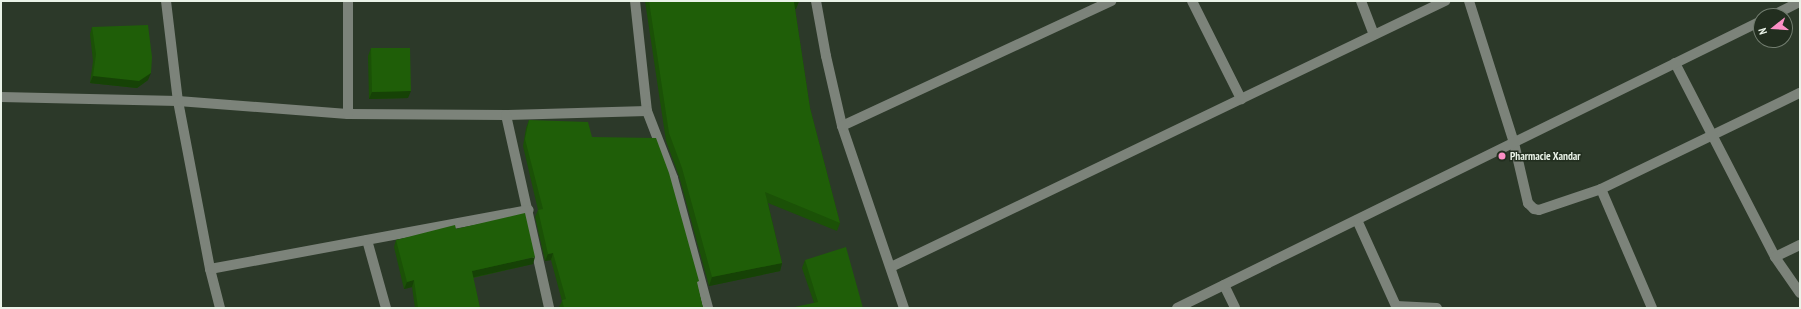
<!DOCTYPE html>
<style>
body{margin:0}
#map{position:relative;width:1801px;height:309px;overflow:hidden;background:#2c3929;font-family:"PT Sans Narrow",sans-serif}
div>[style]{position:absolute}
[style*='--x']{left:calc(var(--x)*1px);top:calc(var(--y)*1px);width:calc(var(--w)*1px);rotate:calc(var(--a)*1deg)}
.minor>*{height:10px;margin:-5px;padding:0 5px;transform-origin:5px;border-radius:5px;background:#7c837a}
.wall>*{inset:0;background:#1b5107}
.shaded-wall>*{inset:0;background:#164206}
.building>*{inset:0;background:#1f5e08}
.dots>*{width:11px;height:11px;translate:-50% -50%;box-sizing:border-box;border:2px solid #222e1f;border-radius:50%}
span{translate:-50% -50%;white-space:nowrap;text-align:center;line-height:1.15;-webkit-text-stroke:3px #222e1f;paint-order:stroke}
.poi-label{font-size:11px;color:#eaf3e8;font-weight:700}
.left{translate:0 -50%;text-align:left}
.frame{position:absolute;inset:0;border:2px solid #eaf3e8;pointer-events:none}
.north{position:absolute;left:1753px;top:8px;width:40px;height:40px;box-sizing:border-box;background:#222e1f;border:1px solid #727d6f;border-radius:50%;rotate:253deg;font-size:11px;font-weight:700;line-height:16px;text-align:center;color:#eaf3e8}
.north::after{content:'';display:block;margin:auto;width:14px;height:18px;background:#fb8fc5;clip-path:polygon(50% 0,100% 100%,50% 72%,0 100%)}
</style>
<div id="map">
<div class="minor">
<i style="--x:166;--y:1;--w:101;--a:83.2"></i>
<i style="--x:178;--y:101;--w:171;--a:79.2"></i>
<i style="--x:210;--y:269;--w:40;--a:75.6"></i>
<i style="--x:635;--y:1;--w:111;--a:83.8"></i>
<i style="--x:647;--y:111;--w:72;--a:68.8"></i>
<i style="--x:673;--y:178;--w:135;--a:74.9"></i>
<i style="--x:816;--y:1;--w:56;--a:79.7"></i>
<i style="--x:826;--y:56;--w:72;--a:77.1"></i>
<i style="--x:842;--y:126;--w:192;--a:71.2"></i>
<i style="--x:1192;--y:1;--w:110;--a:63.4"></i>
<i style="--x:1361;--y:1;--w:36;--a:69"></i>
<i style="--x:1469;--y:1;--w:149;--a:72.4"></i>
<i style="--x:1514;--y:143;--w:62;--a:76.9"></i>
<i style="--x:1528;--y:203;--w:8;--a:45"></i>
<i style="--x:1534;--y:209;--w:5;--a:11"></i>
<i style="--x:1539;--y:210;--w:65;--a:-18.7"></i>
<i style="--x:1601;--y:189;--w:221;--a:-25.8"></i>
<i style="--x:1772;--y:16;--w:31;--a:-27"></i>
<i style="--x:1675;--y:63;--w:218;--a:62.7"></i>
<i style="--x:1775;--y:257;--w:44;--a:55.2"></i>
<i style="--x:1;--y:97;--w:177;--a:1.3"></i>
<i style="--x:178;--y:101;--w:170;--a:4.4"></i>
<i style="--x:348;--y:114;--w:158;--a:0.4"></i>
<i style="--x:506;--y:115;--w:141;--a:-1.6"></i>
<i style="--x:348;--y:114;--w:113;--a:-90"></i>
<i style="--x:506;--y:115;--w:198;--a:77.4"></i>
<i style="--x:842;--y:126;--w:297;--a:-24.9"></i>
<i style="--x:1601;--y:189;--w:129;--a:66.8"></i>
<i style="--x:1357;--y:220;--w:94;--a:65.6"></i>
<i style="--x:1396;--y:306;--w:41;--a:2.8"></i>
<i style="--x:367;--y:240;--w:71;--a:74.4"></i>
<i style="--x:1775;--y:257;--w:28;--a:-26"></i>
<i style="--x:891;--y:267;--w:615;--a:-25.65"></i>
<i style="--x:210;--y:269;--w:324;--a:-10.5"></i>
<i style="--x:1224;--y:285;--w:25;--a:64"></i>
<i style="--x:1177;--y:308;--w:651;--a:-26.17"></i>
</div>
<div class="wall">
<i style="clip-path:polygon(645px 1px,799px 1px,796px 9px,795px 9px,810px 108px,840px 223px,837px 231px,768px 203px,782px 263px,780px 271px,709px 286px,679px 176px,666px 141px)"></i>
<i style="clip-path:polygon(92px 27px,148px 80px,137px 88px,90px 83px,93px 61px,90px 34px)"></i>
<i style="clip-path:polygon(371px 48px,408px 98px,369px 99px,368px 56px)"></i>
<i style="clip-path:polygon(529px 120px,592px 137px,697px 285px,703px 308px,560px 308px,559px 307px,562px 301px,551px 260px,545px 261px,535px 217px,538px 210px,523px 146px,526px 128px)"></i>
<i style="clip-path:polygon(456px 229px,533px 264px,473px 278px,480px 308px,415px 308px,412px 287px,404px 289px,394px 247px,396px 240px)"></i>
<i style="clip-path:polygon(805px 260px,863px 308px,814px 303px,802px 268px)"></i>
</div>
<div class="shaded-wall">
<i style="clip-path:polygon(799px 1px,796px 9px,791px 10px,794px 2px)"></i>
<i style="clip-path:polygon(151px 73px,148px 80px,137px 88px,90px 83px,93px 76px)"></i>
<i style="clip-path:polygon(411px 91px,408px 98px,369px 99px,372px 92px)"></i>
<i style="clip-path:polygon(553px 253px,551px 260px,545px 261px,548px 254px)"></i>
<i style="clip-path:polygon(535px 257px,533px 264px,470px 278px,472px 271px)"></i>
<i style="clip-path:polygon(782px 263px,780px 271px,709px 286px,712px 277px)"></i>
<i style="clip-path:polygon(414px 280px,412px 287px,404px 289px,407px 282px)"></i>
</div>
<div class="building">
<i style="clip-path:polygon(649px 1px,798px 1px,794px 2px,810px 108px,840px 223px,765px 192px,782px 263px,712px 277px,682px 168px,669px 133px)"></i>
<i style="clip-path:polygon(148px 25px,152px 57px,151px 73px,139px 81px,93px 76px,96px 54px,92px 27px)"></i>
<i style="clip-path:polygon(371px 48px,410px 48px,411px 91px,372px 92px)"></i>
<i style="clip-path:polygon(529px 120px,588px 122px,592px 137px,656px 138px,669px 173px,699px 281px,697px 282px,703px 308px,564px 308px,562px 300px,566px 299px,553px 253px,548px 254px,538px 210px,543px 209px,525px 139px)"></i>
<i style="clip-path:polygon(525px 213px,535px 257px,472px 271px,480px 308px,418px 308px,414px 280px,407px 282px,396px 240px,455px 225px,456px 229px)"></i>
<i style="clip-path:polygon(846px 247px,863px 308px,790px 308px,818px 302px,805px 260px)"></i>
</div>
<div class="dots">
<i style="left:1502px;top:156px;background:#fb8fc5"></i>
</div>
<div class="poi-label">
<span class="left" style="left:1510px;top:156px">Pharmacie Xandar</span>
</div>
<div class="frame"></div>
<div class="north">N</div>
</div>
